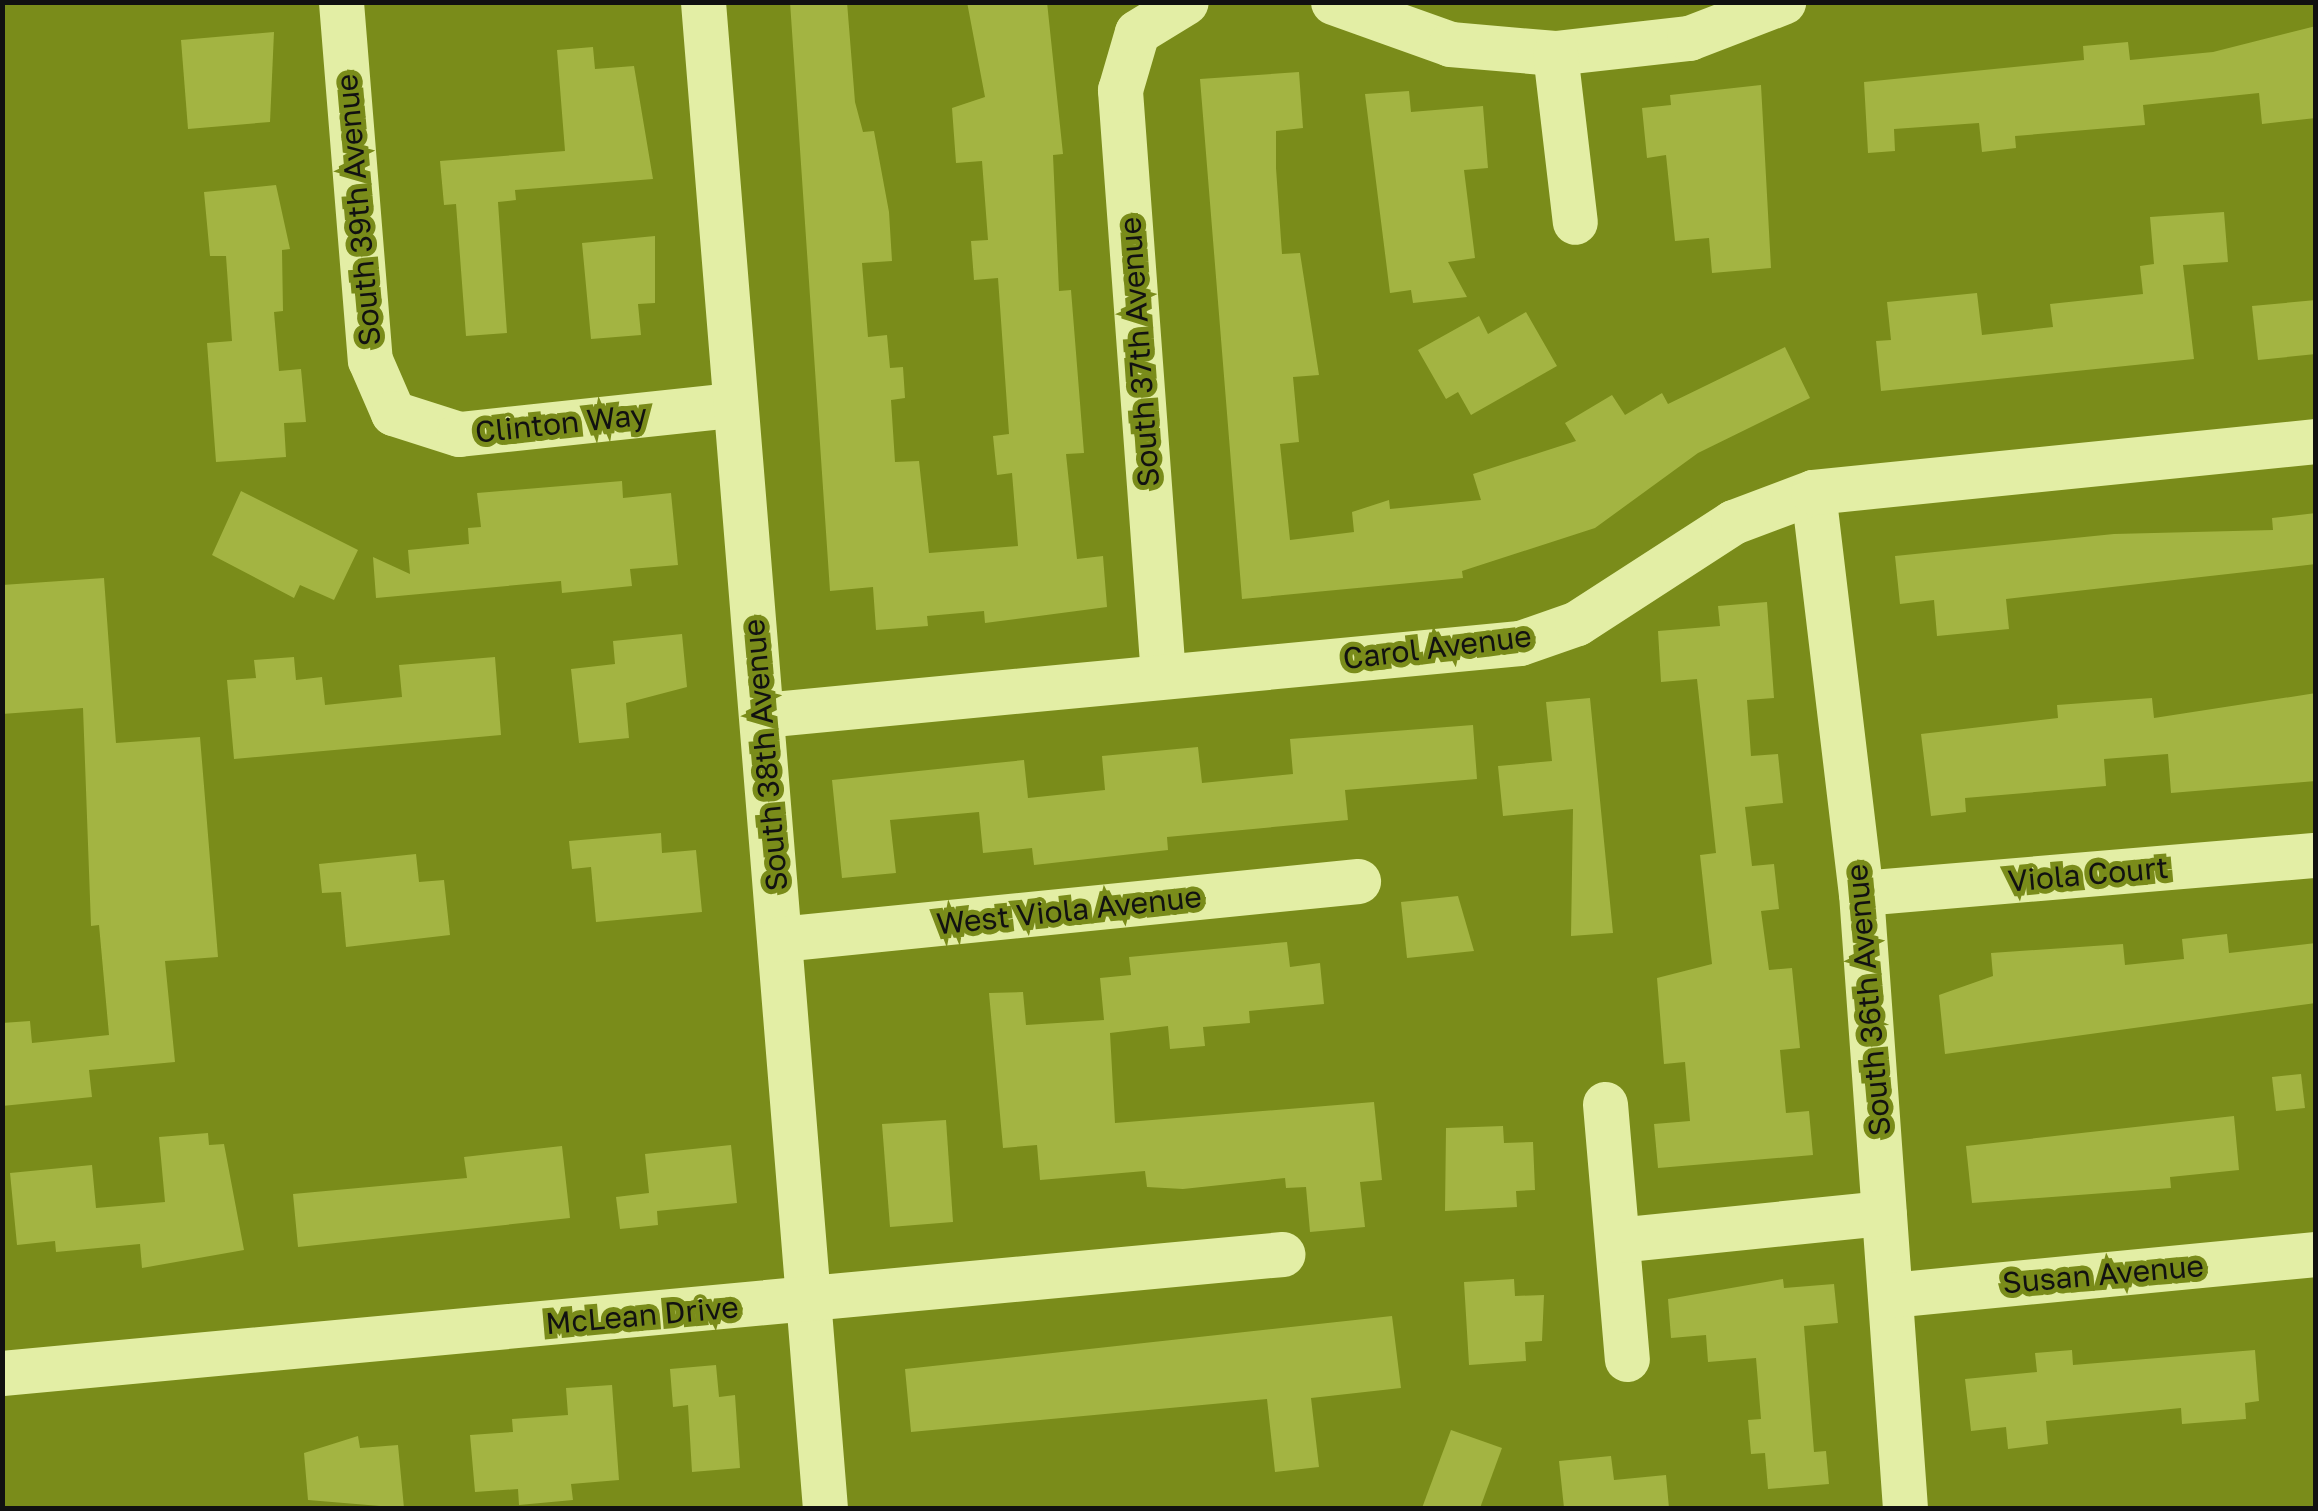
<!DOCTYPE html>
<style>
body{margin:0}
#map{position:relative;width:2318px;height:1511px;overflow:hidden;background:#7a8c1a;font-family:"Golos Text",sans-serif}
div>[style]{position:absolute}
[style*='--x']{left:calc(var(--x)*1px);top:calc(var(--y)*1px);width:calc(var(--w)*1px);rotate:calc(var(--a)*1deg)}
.building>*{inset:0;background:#a3b442}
.minor>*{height:45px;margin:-22.5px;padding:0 22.5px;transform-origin:22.5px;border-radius:22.5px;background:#e3eea5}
span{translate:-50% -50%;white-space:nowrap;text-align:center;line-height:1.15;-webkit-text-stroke:10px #7a8c1a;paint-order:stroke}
.street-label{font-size:30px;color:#111}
.frame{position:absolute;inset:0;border:5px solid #111;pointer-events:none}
</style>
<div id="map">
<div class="building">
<i style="clip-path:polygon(790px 2px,847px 2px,855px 102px,863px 132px,874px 131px,889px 212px,892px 261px,862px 263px,868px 337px,887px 335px,890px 368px,903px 367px,905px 398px,891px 400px,895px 462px,919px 461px,929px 553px,1018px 546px,1012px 473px,997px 475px,993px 436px,1009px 434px,998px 278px,974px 280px,971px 241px,988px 240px,982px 161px,956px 163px,952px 108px,985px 97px,967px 2px,1047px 2px,1063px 154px,1053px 155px,1059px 291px,1071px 290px,1084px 453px,1066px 454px,1077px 559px,1103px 556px,1107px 607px,985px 623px,984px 611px,927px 616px,928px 626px,876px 630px,873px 587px,830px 591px)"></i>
<i style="clip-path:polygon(2316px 26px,2316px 118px,2262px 124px,2259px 93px,2143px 105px,2145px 125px,2015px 136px,2016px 148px,1982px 152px,1979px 123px,1894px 129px,1895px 151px,1868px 153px,1864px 82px,2084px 60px,2083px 46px,2128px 42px,2130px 60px,2213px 52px)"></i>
<i style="clip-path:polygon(274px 32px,270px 122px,188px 129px,181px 40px)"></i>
<i style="clip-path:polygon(593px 47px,595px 69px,634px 66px,653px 179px,515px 190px,516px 200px,498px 202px,507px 333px,466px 336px,456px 204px,444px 205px,440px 161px,565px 151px,557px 50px)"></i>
<i style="clip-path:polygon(1299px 72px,1303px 128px,1276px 131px,1276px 168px,1282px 254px,1300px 253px,1319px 375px,1293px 377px,1299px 442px,1280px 444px,1290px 540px,1354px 532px,1352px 512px,1389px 500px,1390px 509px,1481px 500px,1473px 474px,1576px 441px,1565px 423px,1612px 395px,1625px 415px,1662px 393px,1668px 404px,1785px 347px,1810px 398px,1698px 453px,1595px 528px,1462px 571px,1463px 578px,1242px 599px,1200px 79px)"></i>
<i style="clip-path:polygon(1761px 85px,1771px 268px,1712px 273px,1709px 238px,1675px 241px,1666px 155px,1647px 158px,1642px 108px,1671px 105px,1670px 95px)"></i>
<i style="clip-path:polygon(1409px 91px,1411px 112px,1483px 106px,1488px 168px,1464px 170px,1475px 258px,1448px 262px,1467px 297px,1413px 303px,1411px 290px,1390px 293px,1365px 94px)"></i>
<i style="clip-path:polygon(276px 185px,290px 249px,282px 250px,283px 311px,274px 312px,279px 371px,301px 369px,306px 422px,284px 423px,286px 457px,216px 462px,207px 343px,232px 341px,226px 256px,210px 256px,204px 192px)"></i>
<i style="clip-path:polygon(2224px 212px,2228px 262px,2183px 265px,2194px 359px,1881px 391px,1876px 341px,1891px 340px,1887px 302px,1977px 293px,1982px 335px,2053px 327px,2050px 304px,2143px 294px,2140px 266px,2154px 264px,2150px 217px)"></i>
<i style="clip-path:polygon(655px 236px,655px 303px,638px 304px,641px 335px,591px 339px,582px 243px)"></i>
<i style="clip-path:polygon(2316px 300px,2316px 354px,2258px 360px,2252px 306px)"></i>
<i style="clip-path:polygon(1526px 312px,1557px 366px,1471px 415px,1458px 392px,1446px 399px,1418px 350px,1479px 316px,1488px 334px)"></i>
<i style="clip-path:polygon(622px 481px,623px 498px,671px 493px,678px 565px,630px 569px,632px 586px,562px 593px,561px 581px,376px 598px,373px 557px,410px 574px,408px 550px,469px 544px,468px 528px,481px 527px,477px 493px)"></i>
<i style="clip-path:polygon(241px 491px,358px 550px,334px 600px,300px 585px,294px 598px,212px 555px)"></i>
<i style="clip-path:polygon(2316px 513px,2316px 564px,2006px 599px,2009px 629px,1937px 636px,1934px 600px,1900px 604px,1895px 556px,2114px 534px,2273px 530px,2272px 518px)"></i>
<i style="clip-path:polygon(104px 578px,116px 743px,200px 737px,218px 957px,165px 961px,175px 1062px,89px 1070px,92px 1097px,2px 1106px,2px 1023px,30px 1021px,32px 1043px,109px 1035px,99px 925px,91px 926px,83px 708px,2px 714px,2px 585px)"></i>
<i style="clip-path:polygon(1767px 602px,1774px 698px,1747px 700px,1751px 756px,1778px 754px,1783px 803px,1745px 807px,1752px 866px,1774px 864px,1779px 909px,1761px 911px,1769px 970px,1792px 968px,1800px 1048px,1780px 1050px,1786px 1113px,1809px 1111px,1813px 1155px,1658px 1168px,1654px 1124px,1690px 1121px,1685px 1062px,1664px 1064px,1657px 978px,1712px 964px,1700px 855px,1716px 853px,1697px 679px,1661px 682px,1658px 631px,1720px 626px,1718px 606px)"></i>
<i style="clip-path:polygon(682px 634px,687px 687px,626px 703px,629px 738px,579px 743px,571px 669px,615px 664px,613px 641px)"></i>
<i style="clip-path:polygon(294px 657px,296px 680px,322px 677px,325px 705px,402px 697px,399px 665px,495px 657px,501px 735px,234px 759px,227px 680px,256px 678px,254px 660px)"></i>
<i style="clip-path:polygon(2316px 693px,2316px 781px,2171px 793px,2168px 754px,2104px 759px,2106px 786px,1965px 798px,1966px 812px,1931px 816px,1921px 734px,2058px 718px,2057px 705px,2152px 698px,2154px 718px)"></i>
<i style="clip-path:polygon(1590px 698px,1613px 933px,1571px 936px,1573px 809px,1503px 816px,1498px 766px,1552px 761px,1546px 702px)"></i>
<i style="clip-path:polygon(1473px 725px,1477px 779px,1345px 790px,1348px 820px,1167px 837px,1168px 850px,1034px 865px,1032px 848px,983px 853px,979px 812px,890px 820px,896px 873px,842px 878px,832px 780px,1024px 760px,1028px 798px,1105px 790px,1102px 756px,1198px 747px,1202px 783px,1293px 774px,1290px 739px)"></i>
<i style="clip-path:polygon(661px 833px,662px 853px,696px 850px,702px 912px,596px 922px,591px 867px,572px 869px,569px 841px)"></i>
<i style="clip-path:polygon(416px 854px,419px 882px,444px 880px,450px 935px,346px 947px,341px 892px,322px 893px,319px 864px)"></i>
<i style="clip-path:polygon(1458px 896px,1474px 951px,1407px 958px,1401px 902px)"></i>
<i style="clip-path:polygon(2227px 934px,2229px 953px,2316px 943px,2316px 1003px,1945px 1054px,1939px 995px,1993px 976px,1991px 953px,2123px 944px,2125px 965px,2184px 959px,2182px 939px)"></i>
<i style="clip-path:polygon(1287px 942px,1290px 967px,1320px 963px,1324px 1004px,1249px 1011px,1250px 1023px,1203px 1027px,1205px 1046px,1170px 1049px,1168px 1026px,1110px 1033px,1115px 1123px,1374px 1102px,1382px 1180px,1360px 1182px,1365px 1227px,1310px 1232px,1306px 1187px,1286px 1188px,1285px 1178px,1183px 1189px,1147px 1187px,1145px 1171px,1040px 1180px,1037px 1145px,1003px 1148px,989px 993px,1023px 992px,1026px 1025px,1104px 1020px,1100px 978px,1131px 975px,1129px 957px)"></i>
<i style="clip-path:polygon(2301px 1074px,2305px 1108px,2276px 1111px,2272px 1077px)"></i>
<i style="clip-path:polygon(2234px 1116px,2239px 1170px,2170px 1177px,2171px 1188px,1972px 1203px,1966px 1146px)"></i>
<i style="clip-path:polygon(946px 1120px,953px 1222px,890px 1227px,882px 1124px)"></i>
<i style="clip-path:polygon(1503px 1126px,1504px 1143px,1533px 1142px,1535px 1190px,1516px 1191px,1517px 1207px,1445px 1211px,1446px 1128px)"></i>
<i style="clip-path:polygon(208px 1133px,209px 1145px,224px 1144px,244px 1250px,142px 1268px,140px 1244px,56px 1252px,55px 1241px,17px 1245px,10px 1173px,92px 1165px,96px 1208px,165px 1202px,159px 1137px)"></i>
<i style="clip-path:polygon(731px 1145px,737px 1203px,657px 1211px,658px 1225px,620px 1229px,616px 1197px,649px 1193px,645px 1154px)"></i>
<i style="clip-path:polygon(562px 1146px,570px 1218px,298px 1247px,293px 1194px,467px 1178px,464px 1157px)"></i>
<i style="clip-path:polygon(1514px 1279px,1515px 1296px,1544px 1295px,1542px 1341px,1525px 1342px,1526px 1361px,1469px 1365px,1464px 1282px)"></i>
<i style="clip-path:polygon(1783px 1279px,1784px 1288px,1834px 1284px,1838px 1323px,1804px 1326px,1814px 1452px,1826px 1451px,1829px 1484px,1768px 1489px,1765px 1453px,1751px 1454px,1748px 1420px,1761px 1419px,1756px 1358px,1708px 1362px,1706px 1335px,1671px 1338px,1668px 1299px)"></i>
<i style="clip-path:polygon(1392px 1316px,1401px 1388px,1311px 1398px,1319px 1467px,1275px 1472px,1267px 1399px,911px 1432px,905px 1369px)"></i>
<i style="clip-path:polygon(2072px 1350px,2073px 1365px,2255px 1350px,2259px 1401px,2245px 1403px,2246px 1419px,2182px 1424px,2181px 1408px,2046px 1421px,2048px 1444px,2008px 1449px,2006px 1427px,1971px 1431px,1965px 1379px,2037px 1372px,2035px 1353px)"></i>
<i style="clip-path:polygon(716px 1365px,719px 1397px,735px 1395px,740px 1468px,692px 1472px,688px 1405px,673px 1407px,670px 1369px)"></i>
<i style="clip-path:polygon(612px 1385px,619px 1480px,571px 1484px,573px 1500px,519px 1505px,518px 1489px,475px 1492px,470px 1435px,513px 1432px,512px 1419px,568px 1415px,566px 1388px)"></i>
<i style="clip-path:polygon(1451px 1430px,1502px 1448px,1480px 1508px,1422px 1508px)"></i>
<i style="clip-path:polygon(358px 1436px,360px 1448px,398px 1445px,404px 1508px,308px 1500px,304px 1453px)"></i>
<i style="clip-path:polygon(1611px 1456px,1614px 1480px,1666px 1475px,1669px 1508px,1564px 1508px,1559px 1461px)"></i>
</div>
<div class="minor">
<i style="--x:341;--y:2;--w:359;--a:85.4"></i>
<i style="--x:370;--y:360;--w:58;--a:66.5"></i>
<i style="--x:393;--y:413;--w:69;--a:17.7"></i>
<i style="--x:459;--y:434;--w:275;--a:-6.1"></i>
<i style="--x:703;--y:2;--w:1511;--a:85.37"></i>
<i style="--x:1333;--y:2;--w:124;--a:19.7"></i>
<i style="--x:1450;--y:44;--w:105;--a:4.9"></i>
<i style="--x:1555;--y:53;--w:135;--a:-6.4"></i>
<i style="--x:1689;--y:38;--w:101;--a:-21"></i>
<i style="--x:1555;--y:53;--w:170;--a:83.3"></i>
<i style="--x:1813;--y:492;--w:404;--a:83.2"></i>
<i style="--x:1861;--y:893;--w:617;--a:85.91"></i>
<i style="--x:1163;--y:676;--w:588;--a:-94.2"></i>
<i style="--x:1120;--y:90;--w:60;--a:-73.7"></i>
<i style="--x:1137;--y:32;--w:57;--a:-31.5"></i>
<i style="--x:762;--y:715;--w:761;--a:-5.43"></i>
<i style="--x:1520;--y:643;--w:60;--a:-19.3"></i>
<i style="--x:1577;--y:623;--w:186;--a:-32.9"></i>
<i style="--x:1733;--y:522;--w:85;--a:-20.6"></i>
<i style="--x:1813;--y:492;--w:506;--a:-5.79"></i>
<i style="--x:1861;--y:893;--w:457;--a:-4.8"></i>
<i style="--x:780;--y:939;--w:581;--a:-5.73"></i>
<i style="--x:1605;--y:1104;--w:256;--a:85.1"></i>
<i style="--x:1617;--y:1240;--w:268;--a:-5.8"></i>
<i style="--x:1890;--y:1295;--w:428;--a:-5.5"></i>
<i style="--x:2;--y:1373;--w:1286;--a:-5.31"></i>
</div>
<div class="street-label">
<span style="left:358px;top:210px;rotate:-95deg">South 39th Avenue</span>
<span style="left:1139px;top:352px;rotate:-94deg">South 37th Avenue</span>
<span style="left:561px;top:423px;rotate:-6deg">Clinton Way</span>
<span style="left:1437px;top:647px;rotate:-7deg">Carol Avenue</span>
<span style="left:765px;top:755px;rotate:-95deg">South 38th Avenue</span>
<span style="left:2088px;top:874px;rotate:-5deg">Viola Court</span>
<span style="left:1069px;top:910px;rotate:-6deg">West Viola Avenue</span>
<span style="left:1868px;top:1000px;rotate:-95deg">South 36th Avenue</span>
<span style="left:2103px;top:1274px;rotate:-5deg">Susan Avenue</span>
<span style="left:642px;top:1315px;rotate:-5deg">McLean Drive</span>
</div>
<div class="frame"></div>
</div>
